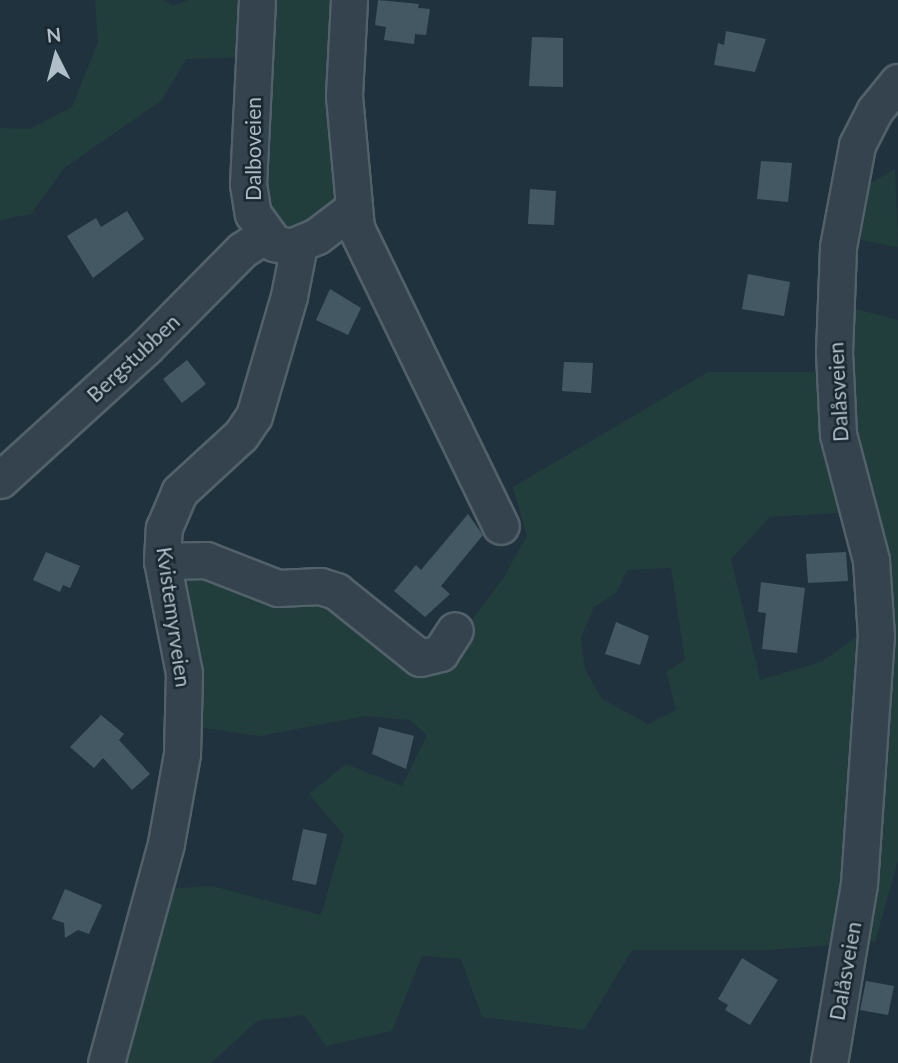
<!DOCTYPE html>
<meta charset="utf-8">
<style>
body{margin:0}
#map{position:relative;width:898px;height:1063px;overflow:hidden;background:#20323d;font-family:Lato,sans-serif}
div>[style]{position:absolute}
[style*='--x']{left:calc(var(--x)*1px);top:calc(var(--y)*1px);width:calc(var(--w)*1px);rotate:calc(var(--a)*1deg)}
.green>*{inset:0;background:#223e3c}
.building>*{inset:0;background:#445864}
.roads{filter:drop-shadow(2px 0 #52616a) drop-shadow(-2px 0 #52616a) drop-shadow(0 2px #52616a) drop-shadow(0 -2px #52616a)}
.minor>*{height:35px;margin:-17.5px;padding:0 17.5px;transform-origin:17.5px;border-radius:17.5px;background:#34434d}
span{translate:-50% -50%;white-space:nowrap;text-align:center;line-height:1.15;-webkit-text-stroke:5px #1a2831;paint-order:stroke}
.street-label{font-size:21px;color:#afbec9}
.north{position:absolute;left:21px;top:21px;width:70px;height:70px;-webkit-text-stroke:5px #1a2831;paint-order:stroke;rotate:354deg;font-size:19px;font-weight:700;line-height:28px;text-align:center;color:#afbec9}
.north::after{content:'';display:block;margin:auto;width:24px;height:32px;background:#afbec9;clip-path:polygon(50% 0,100% 100%,50% 72%,0 100%)}
</style>
<div id="map">
<div class="green">
<i style="clip-path:polygon(95px 0,163px 0,173px 6px,188px 0,343px 0,339px 198px,297px 234px,265px 222px,248px 57px,186px 59px,162px 100px,64px 168px,31px 214px,0 220px,0 128px,30px 129px,72px 107px,98px 42px)"></i>
<i style="clip-path:polygon(895px 169px,898px 247px,861px 240px,859px 190px)"></i>
<i style="clip-path:polygon(evenodd,853px 308px,898px 320px,898px 860px,875px 942px,766px 950px,632px 950px,584px 1030px,482px 1017px,461px 959px,422px 956px,392px 1031px,326px 1046px,304px 1015px,257px 1021px,211px 1063px,103px 1063px,137px 891px,212px 886px,321px 915px,344px 835px,309px 794px,346px 764px,402px 786px,427px 735px,410px 720px,365px 716px,260px 736px,197px 727px,180px 590px,196px 569px,334px 601px,436px 669px,504px 577px,527px 536px,513px 487px,708px 372px,852px 372px,853px 308px,870px 511px,892px 612px,821px 662px,760px 680px,731px 559px,770px 517px,870px 511px,853px 308px,671px 568px,685px 660px,666px 672px,676px 710px,648px 724px,602px 699px,585px 669px,581px 638px,594px 607px,617px 592px,627px 570px,671px 568px)"></i>
</div>
<div class="building">
<i style="clip-path:polygon(378px 0,419px 4px,418px 8px,430px 9px,426px 35px,415px 34px,414px 44px,384px 40px,386px 27px,375px 25px)"></i>
<i style="clip-path:polygon(726px 31px,766px 39px,755px 72px,714px 65px,718px 43px,724px 45px)"></i>
<i style="clip-path:polygon(532px 37px,563px 38px,563px 87px,529px 86px)"></i>
<i style="clip-path:polygon(761px 161px,792px 163px,788px 202px,757px 199px)"></i>
<i style="clip-path:polygon(530px 189px,556px 191px,554px 225px,528px 224px)"></i>
<i style="clip-path:polygon(127px 211px,144px 239px,93px 278px,67px 236px,96px 218px,101px 227px)"></i>
<i style="clip-path:polygon(748px 274px,790px 282px,784px 316px,742px 309px)"></i>
<i style="clip-path:polygon(330px 289px,361px 308px,348px 335px,316px 320px)"></i>
<i style="clip-path:polygon(187px 360px,206px 384px,182px 403px,163px 379px)"></i>
<i style="clip-path:polygon(564px 362px,593px 363px,591px 393px,562px 391px)"></i>
<i style="clip-path:polygon(468px 514px,483px 535px,441px 586px,450px 594px,425px 617px,394px 591px,416px 565px,421px 570px)"></i>
<i style="clip-path:polygon(46px 552px,80px 566px,70px 588px,63px 585px,60px 592px,33px 580px)"></i>
<i style="clip-path:polygon(846px 552px,848px 581px,808px 583px,806px 554px)"></i>
<i style="clip-path:polygon(761px 582px,805px 588px,797px 653px,762px 649px,766px 613px,758px 612px)"></i>
<i style="clip-path:polygon(616px 622px,649px 636px,640px 665px,605px 654px)"></i>
<i style="clip-path:polygon(101px 715px,124px 734px,119px 740px,150px 774px,132px 790px,103px 758px,94px 768px,70px 747px)"></i>
<i style="clip-path:polygon(379px 727px,414px 736px,406px 769px,372px 754px)"></i>
<i style="clip-path:polygon(303px 829px,327px 834px,316px 885px,292px 880px)"></i>
<i style="clip-path:polygon(65px 889px,102px 905px,89px 934px,78px 930px,65px 938px,64px 923px,52px 919px)"></i>
<i style="clip-path:polygon(742px 958px,778px 980px,750px 1025px,725px 1010px,728px 1005px,718px 999px)"></i>
<i style="clip-path:polygon(866px 981px,894px 986px,888px 1015px,860px 1010px)"></i>
</div>
<div class="roads">
<div class="minor">
<i style="--x:257;--y:0;--w:184;--a:92.8"></i>
<i style="--x:248;--y:184;--w:30;--a:81"></i>
<i style="--x:253;--y:214;--w:36;--a:54"></i>
<i style="--x:274;--y:243;--w:17;--a:13"></i>
<i style="--x:291;--y:247;--w:28;--a:-23"></i>
<i style="--x:317;--y:236;--w:43;--a:-37.4"></i>
<i style="--x:349;--y:0;--w:96;--a:93"></i>
<i style="--x:344;--y:96;--w:133;--a:84.8"></i>
<i style="--x:356;--y:228;--w:331;--a:64.1"></i>
<i style="--x:0;--y:480;--w:197;--a:-42.3"></i>
<i style="--x:146;--y:347;--w:136;--a:-45.3"></i>
<i style="--x:242;--y:250;--w:27;--a:-33"></i>
<i style="--x:162;--y:561;--w:44;--a:-1.3"></i>
<i style="--x:206;--y:560;--w:77;--a:21.3"></i>
<i style="--x:278;--y:588;--w:42;--a:-2.7"></i>
<i style="--x:320;--y:586;--w:17;--a:17"></i>
<i style="--x:336;--y:591;--w:107;--a:38.6"></i>
<i style="--x:420;--y:658;--w:21;--a:-14"></i>
<i style="--x:440;--y:653;--w:27;--a:-57"></i>
<i style="--x:106;--y:1063;--w:228;--a:-74.7"></i>
<i style="--x:166;--y:843;--w:90;--a:-79.8"></i>
<i style="--x:182;--y:754;--w:81;--a:-88.6"></i>
<i style="--x:184;--y:673;--w:114;--a:-101.1"></i>
<i style="--x:162;--y:561;--w:33;--a:-87"></i>
<i style="--x:164;--y:528;--w:39;--a:-67"></i>
<i style="--x:179;--y:492;--w:84;--a:-42.6"></i>
<i style="--x:241;--y:435;--w:23;--a:-56"></i>
<i style="--x:254;--y:416;--w:125;--a:-73.7"></i>
<i style="--x:289;--y:296;--w:52;--a:-78.9"></i>
<i style="--x:829;--y:1063;--w:181;--a:-80.5"></i>
<i style="--x:859;--y:884;--w:249;--a:-86.1"></i>
<i style="--x:876;--y:636;--w:76;--a:-93.8"></i>
<i style="--x:871;--y:560;--w:130;--a:-104.7"></i>
<i style="--x:838;--y:434;--w:82;--a:-92.8"></i>
<i style="--x:834;--y:352;--w:105;--a:-87.8"></i>
<i style="--x:838;--y:247;--w:104;--a:-79.4"></i>
<i style="--x:857;--y:145;--w:39;--a:-63"></i>
<i style="--x:875;--y:110;--w:36;--a:-51"></i>
</div>
</div>
<div class="street-label">
<span style="left:253px;top:149px;rotate:-90deg">Dalboveien</span>
<span style="left:133px;top:358px;rotate:-43deg">Bergstubben</span>
<span style="left:838px;top:392px;rotate:-93deg">Dalåsveien</span>
<span style="left:174px;top:617px;rotate:82deg">Kvistemyrveien</span>
<span style="left:845px;top:971px;rotate:-80deg">Dalåsveien</span>
</div>
<div class="north">N</div>
</div>
